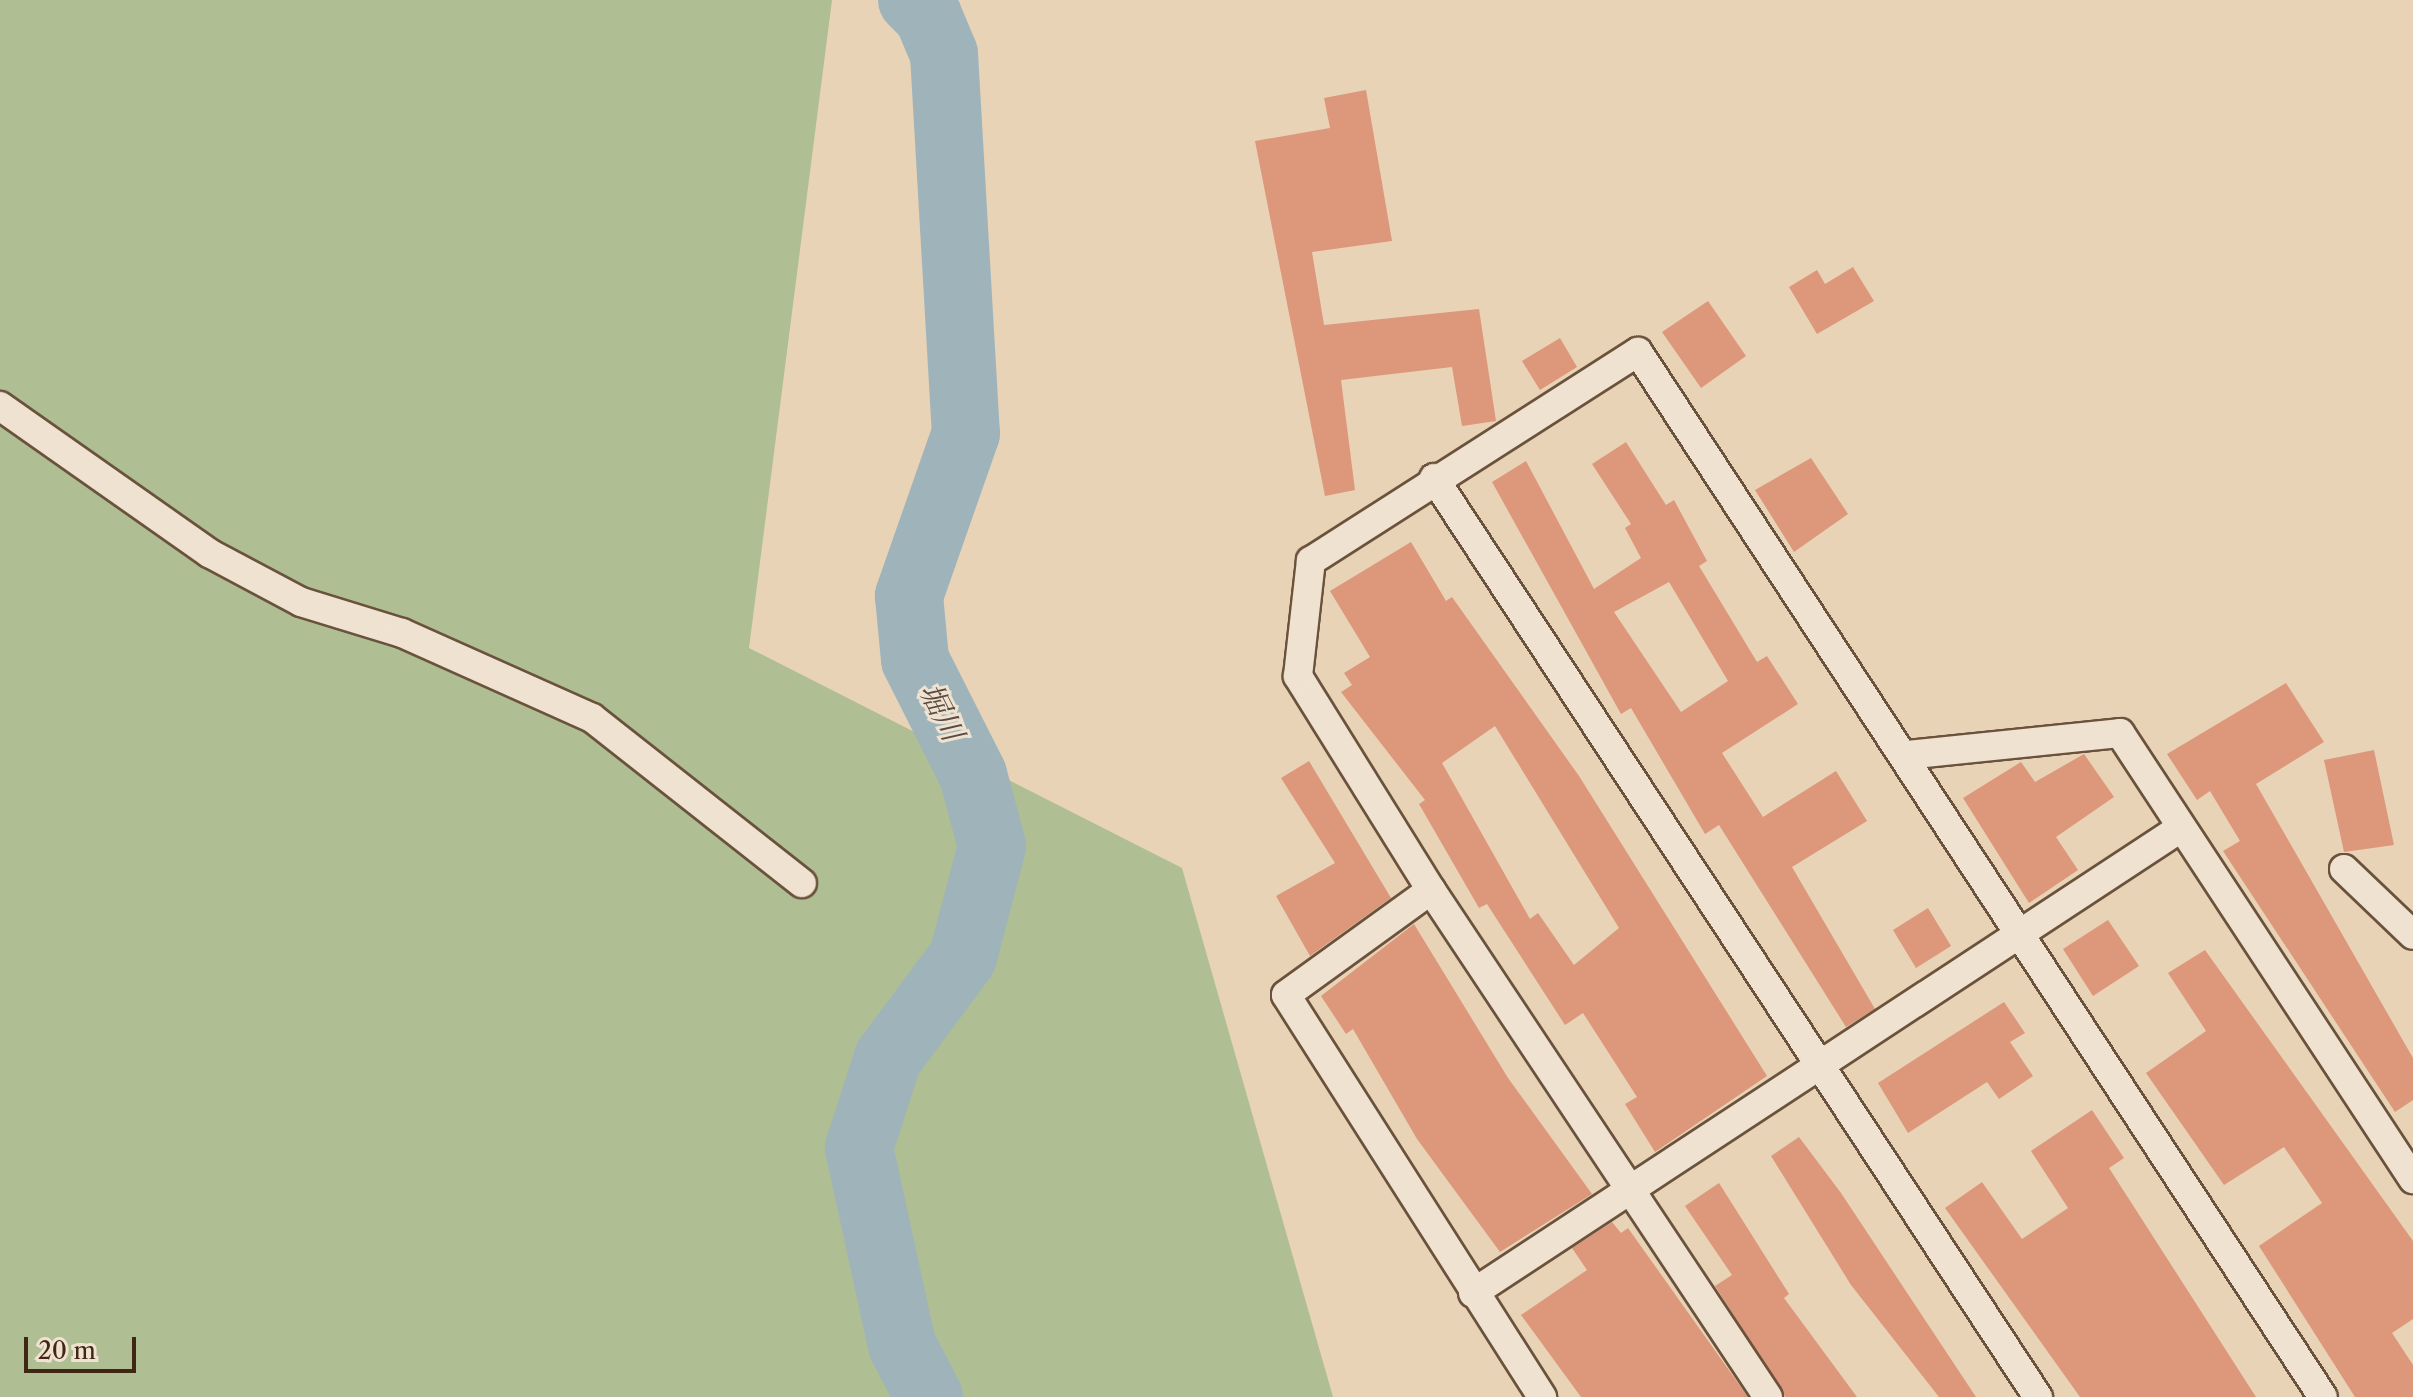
<!DOCTYPE html>
<meta charset="utf-8">
<style>
body{margin:0}
#map{position:relative;width:2413px;height:1397px;overflow:hidden;background:#e8d3b6;font-family:"Libre Caslon Text","Noto Serif JP",serif}
div>[style]{position:absolute}
[style*='--x']{left:calc(var(--x)*1px);top:calc(var(--y)*1px);width:calc(var(--w)*1px);rotate:calc(var(--a)*1deg)}
.green>*{inset:0;background:#afbe93}
.river>*{height:68px;margin:-34px;padding:0 34px;transform-origin:34px;border-radius:34px;background:#9eb4ba}
.building>*{inset:0;background:#dd977a}
.roads{filter:drop-shadow(2px 0 #6a523c) drop-shadow(-2px 0 #6a523c) drop-shadow(0 2px #6a523c) drop-shadow(0 -2px #6a523c)}
.minor>*{height:28px;margin:-14px;padding:0 14px;transform-origin:14px;border-radius:14px;background:#f0e2d0}
span{translate:-50% -50%;white-space:nowrap;text-align:center;line-height:1.15;-webkit-text-stroke:6px #f0e2d0;paint-order:stroke}
.water-label{font-size:30px;color:#584a3e;font-style:italic}
.scale{position:absolute;left:24px;top:1337px;width:112px;height:36px;box-sizing:border-box;border:4px solid #402714;border-top:0;padding-left:10px;font-size:24px;line-height:28px;white-space:nowrap;color:#402714;-webkit-text-stroke:6px #f0e2d0;paint-order:stroke}
</style>
<div id="map">
<div class="green">
<i style="clip-path:polygon(0 0,832px 0,749px 648px,1182px 868px,1333px 1397px,0 1397px)"></i>
</div>
<div class="river">
<i style="--x:912;--y:0;--w:23;--a:45"></i>
<i style="--x:928;--y:16;--w:41;--a:67.2"></i>
<i style="--x:944;--y:54;--w:380;--a:86.7"></i>
<i style="--x:966;--y:433;--w:173;--a:109.3"></i>
<i style="--x:909;--y:596;--w:64;--a:84.6"></i>
<i style="--x:915;--y:660;--w:129;--a:63.2"></i>
<i style="--x:973;--y:775;--w:73;--a:75"></i>
<i style="--x:992;--y:846;--w:115;--a:104.6"></i>
<i style="--x:963;--y:957;--w:126;--a:126.6"></i>
<i style="--x:888;--y:1058;--w:95;--a:107.9"></i>
<i style="--x:859;--y:1148;--w:202;--a:77.7"></i>
<i style="--x:902;--y:1345;--w:59;--a:62.6"></i>
</div>
<div class="building">
<i style="clip-path:polygon(1366px 90px,1392px 241px,1312px 252px,1324px 325px,1479px 309px,1496px 421px,1462px 426px,1452px 367px,1341px 380px,1355px 490px,1325px 496px,1255px 141px,1330px 128px,1324px 98px)"></i>
<i style="clip-path:polygon(1853px 267px,1874px 301px,1817px 334px,1789px 287px,1817px 270px,1825px 284px)"></i>
<i style="clip-path:polygon(1708px 301px,1746px 356px,1701px 388px,1662px 332px)"></i>
<i style="clip-path:polygon(1560px 338px,1577px 367px,1540px 390px,1522px 361px)"></i>
<i style="clip-path:polygon(evenodd,1626px 442px,1666px 505px,1674px 500px,1707px 561px,1699px 566px,1757px 662px,1767px 656px,1798px 704px,1722px 753px,1763px 817px,1836px 771px,1867px 821px,1792px 867px,1875px 1009px,1846px 1027px,1719px 825px,1705px 834px,1631px 708px,1621px 714px,1492px 482px,1526px 461px,1594px 589px,1641px 558px,1625px 528px,1631px 524px,1592px 464px,1626px 442px,1669px 582px,1728px 681px,1681px 712px,1614px 612px,1669px 582px)"></i>
<i style="clip-path:polygon(1811px 458px,1848px 514px,1794px 552px,1755px 490px)"></i>
<i style="clip-path:polygon(evenodd,1411px 542px,1446px 601px,1452px 597px,1579px 776px,1767px 1076px,1655px 1152px,1625px 1104px,1637px 1097px,1583px 1013px,1565px 1025px,1487px 904px,1479px 908px,1419px 804px,1425px 800px,1341px 692px,1352px 685px,1344px 673px,1370px 657px,1330px 591px,1411px 542px,1495px 726px,1619px 928px,1574px 965px,1538px 913px,1530px 919px,1442px 763px,1495px 726px)"></i>
<i style="clip-path:polygon(2286px 683px,2324px 742px,2256px 784px,2413px 1058px,2413px 1100px,2395px 1112px,2223px 851px,2240px 841px,2210px 791px,2197px 800px,2167px 754px)"></i>
<i style="clip-path:polygon(2374px 750px,2394px 845px,2344px 852px,2324px 760px)"></i>
<i style="clip-path:polygon(2084px 754px,2114px 797px,2056px 837px,2078px 870px,2029px 903px,1963px 798px,2021px 762px,2035px 782px)"></i>
<i style="clip-path:polygon(1309px 761px,1391px 898px,1310px 956px,1276px 896px,1335px 863px,1281px 778px)"></i>
<i style="clip-path:polygon(1928px 908px,1951px 946px,1916px 968px,1893px 930px)"></i>
<i style="clip-path:polygon(2108px 920px,2139px 966px,2093px 996px,2063px 949px)"></i>
<i style="clip-path:polygon(1414px 924px,1508px 1078px,1592px 1194px,1500px 1252px,1417px 1139px,1353px 1029px,1346px 1034px,1321px 996px)"></i>
<i style="clip-path:polygon(2205px 950px,2413px 1241px,2413px 1319px,2392px 1333px,2413px 1365px,2413px 1397px,2355px 1397px,2259px 1246px,2322px 1203px,2284px 1147px,2224px 1185px,2146px 1073px,2206px 1031px,2168px 973px)"></i>
<i style="clip-path:polygon(2004px 1002px,2025px 1033px,2010px 1042px,2033px 1076px,1999px 1099px,1987px 1082px,1908px 1133px,1878px 1083px)"></i>
<i style="clip-path:polygon(2092px 1110px,2124px 1158px,2109px 1168px,2256px 1397px,2080px 1397px,1945px 1208px,1982px 1182px,2022px 1239px,2068px 1208px,2031px 1151px)"></i>
<i style="clip-path:polygon(1799px 1137px,1841px 1193px,1976px 1397px,1939px 1397px,1851px 1285px,1771px 1156px)"></i>
<i style="clip-path:polygon(1719px 1183px,1789px 1294px,1784px 1298px,1857px 1397px,1785px 1397px,1715px 1286px,1732px 1275px,1685px 1206px)"></i>
<i style="clip-path:polygon(1612px 1222px,1621px 1233px,1628px 1228px,1748px 1397px,1581px 1397px,1521px 1315px,1587px 1270px,1572px 1248px)"></i>
</div>
<div class="roads">
<div class="minor">
<i style="--x:0;--y:406;--w:256;--a:35.1"></i>
<i style="--x:209;--y:553;--w:104;--a:28"></i>
<i style="--x:301;--y:602;--w:106;--a:17.1"></i>
<i style="--x:402;--y:633;--w:208;--a:24.1"></i>
<i style="--x:592;--y:718;--w:267;--a:38.2"></i>
<i style="--x:1434;--y:478;--w:1100;--a:56.69"></i>
<i style="--x:1907;--y:755;--w:214;--a:-5.9"></i>
<i style="--x:2120;--y:733;--w:534;--a:56.7"></i>
<i style="--x:2344;--y:869;--w:95;--a:43.7"></i>
<i style="--x:1431;--y:890;--w:179;--a:144.1"></i>
<i style="--x:1286;--y:995;--w:477;--a:57.5"></i>
<i style="--x:1473;--y:1293;--w:845;--a:-33.31"></i>
<i style="--x:1768;--y:1397;--w:609;--a:-123.61"></i>
<i style="--x:1431;--y:890;--w:252;--a:-121.9"></i>
<i style="--x:1298;--y:676;--w:116;--a:-83.6"></i>
<i style="--x:1311;--y:561;--w:388;--a:-32.6"></i>
<i style="--x:1638;--y:352;--w:1249;--a:56.76"></i>
</div>
</div>
<div class="water-label">
<span style="left:941px;top:712px;rotate:63deg">堀川</span>
</div>
<div class="scale">20 m</div>
</div>
